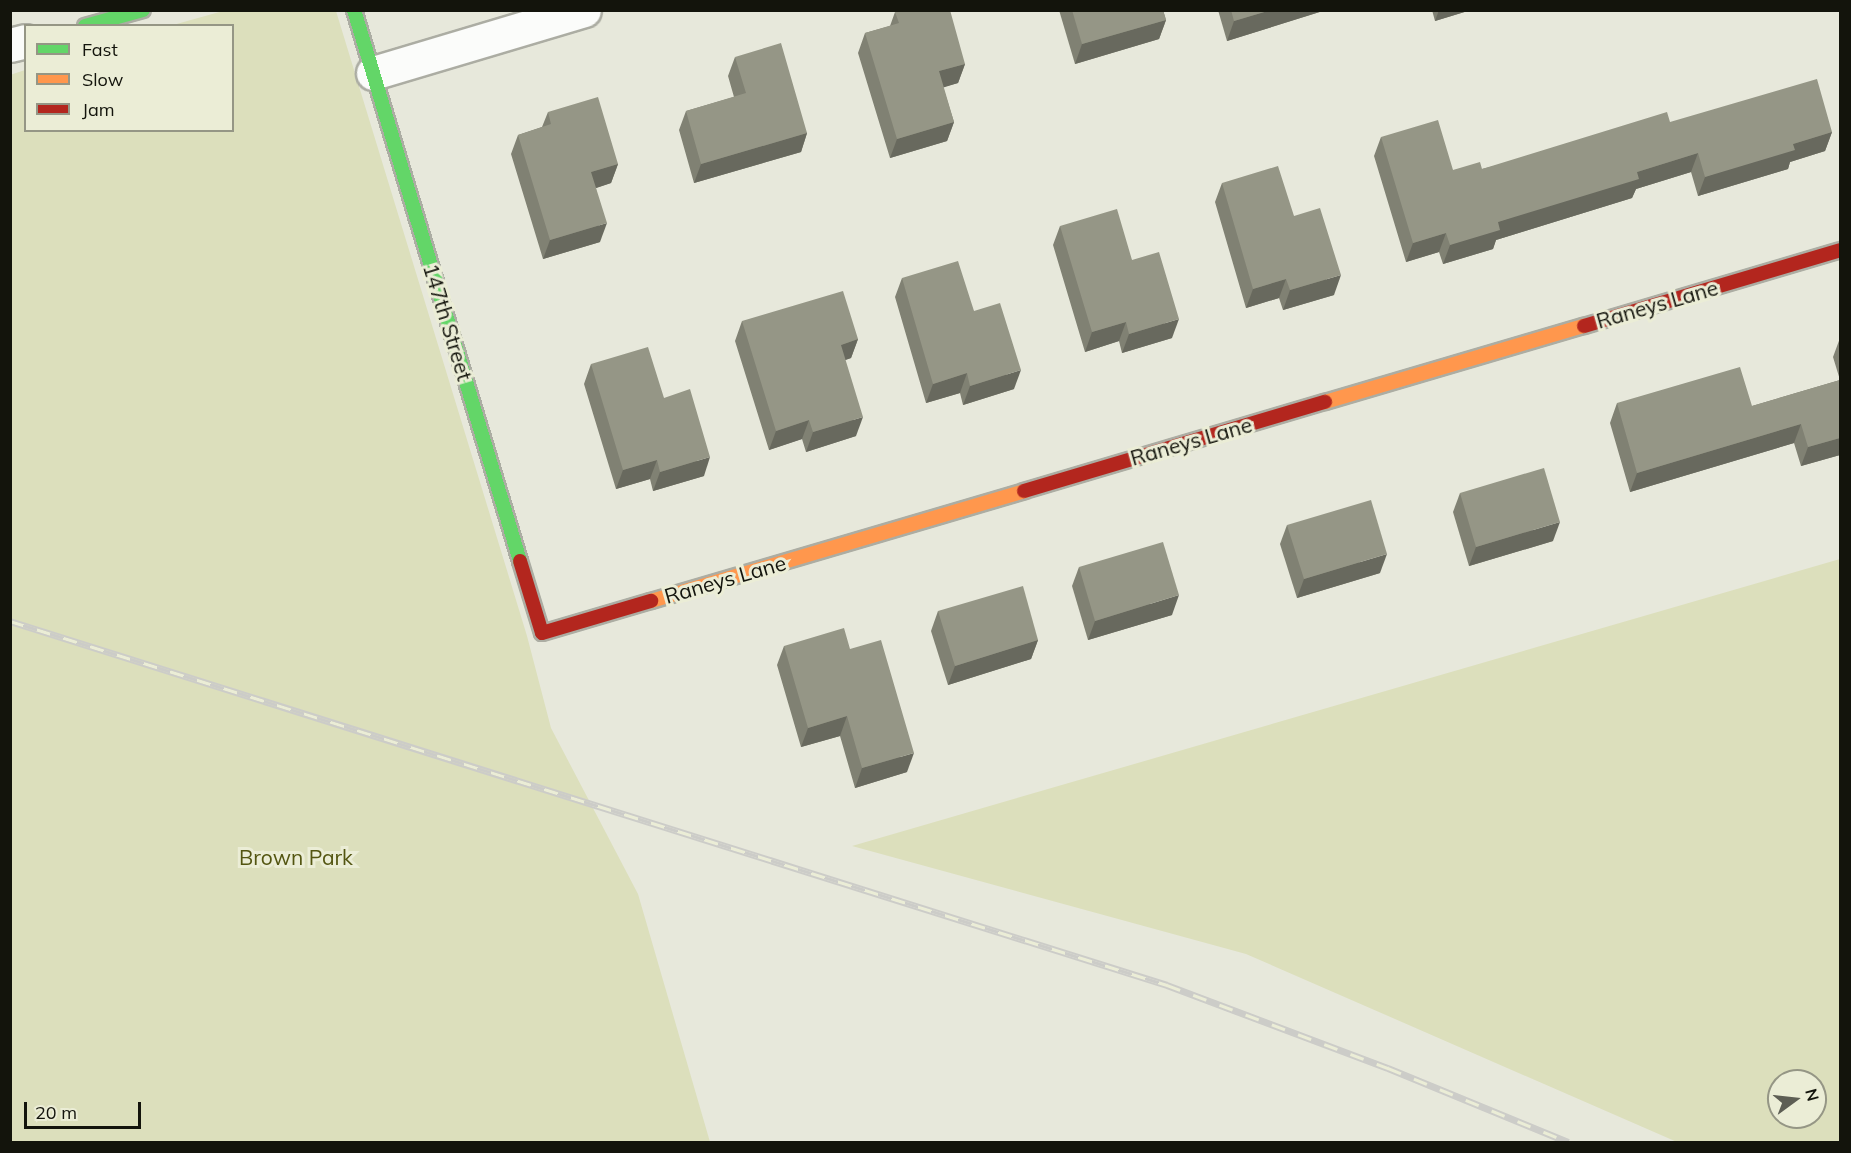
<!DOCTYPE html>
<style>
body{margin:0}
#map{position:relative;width:1851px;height:1153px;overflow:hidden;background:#e7e8db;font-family:Mulish,sans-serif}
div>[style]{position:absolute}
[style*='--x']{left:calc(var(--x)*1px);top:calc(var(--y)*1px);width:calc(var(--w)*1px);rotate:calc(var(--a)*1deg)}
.green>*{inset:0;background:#dcdfbc}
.roads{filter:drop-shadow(2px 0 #acada3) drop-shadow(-2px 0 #acada3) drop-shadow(0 2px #acada3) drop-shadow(0 -2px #acada3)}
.street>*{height:33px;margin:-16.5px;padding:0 16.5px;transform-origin:16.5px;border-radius:16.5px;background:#fbfcfa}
.fast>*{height:14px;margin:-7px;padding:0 7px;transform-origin:7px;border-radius:7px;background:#63d668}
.slow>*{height:14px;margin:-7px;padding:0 7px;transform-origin:7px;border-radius:7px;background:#ff974d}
.jam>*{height:14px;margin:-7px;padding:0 7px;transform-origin:7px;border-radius:7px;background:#b3261e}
.rail>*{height:7px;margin-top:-3.5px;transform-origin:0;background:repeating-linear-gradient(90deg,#ebedd6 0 14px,#ccccc8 0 28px);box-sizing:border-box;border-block:2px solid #ccccc8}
.wall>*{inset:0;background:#808173}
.shaded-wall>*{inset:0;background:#68695e}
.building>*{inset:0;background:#959686}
span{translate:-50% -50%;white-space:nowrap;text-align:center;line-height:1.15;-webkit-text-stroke:6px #ebedd6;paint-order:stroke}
.street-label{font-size:21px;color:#13140c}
.park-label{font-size:21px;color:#535511}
.frame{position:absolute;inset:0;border:12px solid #13140c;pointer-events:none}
.legend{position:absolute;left:24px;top:24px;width:210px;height:108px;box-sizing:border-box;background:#ebedd6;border:2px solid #959685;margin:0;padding:8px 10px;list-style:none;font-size:18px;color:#13140c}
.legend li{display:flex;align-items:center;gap:12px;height:30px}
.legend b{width:30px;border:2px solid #959685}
.north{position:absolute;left:1767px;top:1069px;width:60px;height:60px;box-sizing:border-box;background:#ebedd6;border:2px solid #959685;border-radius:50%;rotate:75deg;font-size:16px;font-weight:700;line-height:24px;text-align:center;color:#13140c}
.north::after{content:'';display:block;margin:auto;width:21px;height:27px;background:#5d5e54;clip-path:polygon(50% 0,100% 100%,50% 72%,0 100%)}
.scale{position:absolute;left:24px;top:1102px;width:117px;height:27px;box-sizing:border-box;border:3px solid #13140c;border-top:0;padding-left:8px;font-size:18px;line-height:21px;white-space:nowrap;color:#13140c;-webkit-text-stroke:4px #ebedd6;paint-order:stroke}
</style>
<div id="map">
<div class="green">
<i style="clip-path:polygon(223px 11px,336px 11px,527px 636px,551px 728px,638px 894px,710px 1142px,11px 1142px,10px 75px,25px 70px,26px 130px,232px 130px,232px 26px,173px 25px)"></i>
<i style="clip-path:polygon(evenodd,1840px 559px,1840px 1142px,1677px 1142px,1246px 954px,852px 846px,1840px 559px,1779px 1081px,1815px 1081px,1815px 1117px,1779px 1117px,1779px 1081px)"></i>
</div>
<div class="roads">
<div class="street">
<i style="--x:10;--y:45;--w:16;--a:-14"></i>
<i style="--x:373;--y:73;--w:220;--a:-16.6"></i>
</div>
<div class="fast">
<i style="--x:354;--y:10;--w:575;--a:73.23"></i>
<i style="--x:85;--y:26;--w:60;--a:-15.4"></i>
</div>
<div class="slow">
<i style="--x:1325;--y:402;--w:270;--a:-16.4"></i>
<i style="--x:651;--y:601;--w:389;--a:-16.4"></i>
</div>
<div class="jam">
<i style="--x:1584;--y:326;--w:267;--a:-16.5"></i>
<i style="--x:1024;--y:491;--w:314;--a:-16.5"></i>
<i style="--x:520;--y:561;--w:75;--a:73"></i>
<i style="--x:542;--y:633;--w:114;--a:-16.4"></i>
</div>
</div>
<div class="rail">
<i style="--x:10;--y:621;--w:1213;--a:17.46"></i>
<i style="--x:1167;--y:985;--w:236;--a:20.6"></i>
<i style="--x:1388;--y:1068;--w:195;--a:22.3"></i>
</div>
<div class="wall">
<i style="clip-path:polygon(1059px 10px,1163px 10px,1166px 20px,1159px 39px,1075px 64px)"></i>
<i style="clip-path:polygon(1218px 10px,1326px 10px,1227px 41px)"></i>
<i style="clip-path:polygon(1432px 10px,1471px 10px,1435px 21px)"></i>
<i style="clip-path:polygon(895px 12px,965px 64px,958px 83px,943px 87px,954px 122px,947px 141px,890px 158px,858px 53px,865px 33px,890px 26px)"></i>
<i style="clip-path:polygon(735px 57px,807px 133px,801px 152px,694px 183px,679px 130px,686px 111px,734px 97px,728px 76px)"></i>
<i style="clip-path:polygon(548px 112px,618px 164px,611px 183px,596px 188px,600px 242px,543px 259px,511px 154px,518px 135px,542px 127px)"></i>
<i style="clip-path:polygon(1670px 122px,1832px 132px,1825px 151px,1790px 162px,1788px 169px,1698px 196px,1691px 172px,1636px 189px,1632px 198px,1496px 240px,1493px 249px,1443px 264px,1439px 252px,1406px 262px,1374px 156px,1381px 137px,1453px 170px,1482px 169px)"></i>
<i style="clip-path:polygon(1222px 183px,1294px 216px,1334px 295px,1283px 310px,1279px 298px,1246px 308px,1215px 202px)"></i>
<i style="clip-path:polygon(1060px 226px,1132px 260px,1172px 338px,1122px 353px,1119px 341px,1085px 352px,1053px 245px)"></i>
<i style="clip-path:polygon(902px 278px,974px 311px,1014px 389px,963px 405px,960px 393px,926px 403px,895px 297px)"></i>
<i style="clip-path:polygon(742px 321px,858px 339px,851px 358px,845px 360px,856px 436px,806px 452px,802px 439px,769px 450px,735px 341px)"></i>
<i style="clip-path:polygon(1840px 337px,1840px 455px,1801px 466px,1794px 443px,1630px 492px,1610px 423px,1617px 403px,1752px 406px,1840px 380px,1833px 357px,1840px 338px)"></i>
<i style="clip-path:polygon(591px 364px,664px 398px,704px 476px,653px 491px,650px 479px,616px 489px,584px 384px)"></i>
<i style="clip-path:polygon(1460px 493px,1553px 541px,1469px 566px,1453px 512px)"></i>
<i style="clip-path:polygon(1287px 525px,1380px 573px,1297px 598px,1280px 544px)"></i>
<i style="clip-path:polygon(1079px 567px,1172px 615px,1088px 640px,1072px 586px)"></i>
<i style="clip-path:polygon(938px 611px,1038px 640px,1031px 659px,948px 685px,931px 631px)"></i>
<i style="clip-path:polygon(784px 646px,850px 649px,907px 772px,855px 788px,840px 736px,801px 747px,777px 665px)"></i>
</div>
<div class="shaded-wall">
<i style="clip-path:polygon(1271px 10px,1326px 10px,1227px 41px,1234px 21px)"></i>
<i style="clip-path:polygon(1439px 10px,1471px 10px,1435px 21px)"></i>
<i style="clip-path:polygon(1166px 20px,1159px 39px,1075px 64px,1082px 44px)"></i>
<i style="clip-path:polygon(965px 64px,958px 83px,932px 91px,939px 71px)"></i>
<i style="clip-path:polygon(954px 122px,947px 141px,890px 158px,897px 139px)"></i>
<i style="clip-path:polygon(1832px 132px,1825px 151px,1790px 162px,1788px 169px,1698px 196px,1705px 177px,1793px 144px)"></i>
<i style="clip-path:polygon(807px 133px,801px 152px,694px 183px,701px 164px)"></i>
<i style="clip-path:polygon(1698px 153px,1691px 172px,1636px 189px,1632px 198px,1496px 240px,1493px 249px,1443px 264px,1450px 245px,1498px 222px,1637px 172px)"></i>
<i style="clip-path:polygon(618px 164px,611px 183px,584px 192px,591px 172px)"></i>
<i style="clip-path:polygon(607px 223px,600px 242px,543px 259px,550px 240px)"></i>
<i style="clip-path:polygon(1446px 233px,1439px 252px,1406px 262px,1413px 243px)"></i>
<i style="clip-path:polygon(1341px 275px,1334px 295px,1283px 310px,1290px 290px)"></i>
<i style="clip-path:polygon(1286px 279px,1279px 298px,1246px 308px,1253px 289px)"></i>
<i style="clip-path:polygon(1179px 319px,1172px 338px,1122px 353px,1129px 334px)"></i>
<i style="clip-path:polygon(1126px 322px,1119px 341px,1085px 352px,1092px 332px)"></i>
<i style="clip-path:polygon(858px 339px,851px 358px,834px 364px,841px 345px)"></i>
<i style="clip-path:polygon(1021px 370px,1014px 389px,963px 405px,970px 386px)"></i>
<i style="clip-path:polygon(967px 373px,960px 393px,926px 403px,933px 384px)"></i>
<i style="clip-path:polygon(863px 417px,856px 436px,806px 452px,813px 432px)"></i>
<i style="clip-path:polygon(809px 420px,802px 439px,769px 450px,776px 431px)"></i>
<i style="clip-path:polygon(1801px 424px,1794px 443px,1630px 492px,1637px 473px)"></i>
<i style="clip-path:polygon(1840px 438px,1840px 455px,1801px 466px,1808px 447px)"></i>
<i style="clip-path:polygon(710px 457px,704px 476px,653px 491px,660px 472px)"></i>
<i style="clip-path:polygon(657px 460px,650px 479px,616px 489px,623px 470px)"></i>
<i style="clip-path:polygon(1560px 522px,1553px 541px,1469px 566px,1476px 547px)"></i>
<i style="clip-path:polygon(1387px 554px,1380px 573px,1297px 598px,1304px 579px)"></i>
<i style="clip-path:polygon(1179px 595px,1172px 615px,1088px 640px,1095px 621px)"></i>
<i style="clip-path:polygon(1038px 640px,1031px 659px,948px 685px,955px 666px)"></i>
<i style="clip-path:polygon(847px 716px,840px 736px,801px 747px,808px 728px)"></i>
<i style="clip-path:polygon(914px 753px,907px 772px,855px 788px,862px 768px)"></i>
</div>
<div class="building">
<i style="clip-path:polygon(899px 10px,950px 10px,965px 64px,939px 71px,954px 122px,897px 139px,865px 33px,899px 23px,895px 12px)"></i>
<i style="clip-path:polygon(1072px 10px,1163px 10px,1166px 20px,1082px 44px)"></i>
<i style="clip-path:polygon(1231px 10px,1271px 10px,1234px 21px)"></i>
<i style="clip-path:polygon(781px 43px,807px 133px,701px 164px,686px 111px,746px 93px,735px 57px)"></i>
<i style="clip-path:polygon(1817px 79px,1832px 132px,1793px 144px,1795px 150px,1705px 177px,1698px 153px,1637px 172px,1639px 179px,1498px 222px,1500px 230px,1450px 245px,1446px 233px,1413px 243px,1381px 137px,1438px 120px,1453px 170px,1480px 162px,1482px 169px,1667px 112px,1670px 122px)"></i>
<i style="clip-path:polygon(598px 97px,618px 164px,591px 172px,607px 223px,550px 240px,518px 135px,551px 124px,548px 112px)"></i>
<i style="clip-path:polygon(1278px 166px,1294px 216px,1320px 208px,1341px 275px,1290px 290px,1286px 279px,1253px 289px,1222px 183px)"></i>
<i style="clip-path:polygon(1117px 209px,1132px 260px,1159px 252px,1179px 319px,1129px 334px,1126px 322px,1092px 332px,1060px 226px)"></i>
<i style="clip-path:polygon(958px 261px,974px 311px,1000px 303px,1021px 370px,970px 386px,967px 373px,933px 384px,902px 278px)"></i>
<i style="clip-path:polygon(843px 291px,858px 339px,841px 345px,863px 417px,813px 432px,809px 420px,776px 431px,742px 321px)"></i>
<i style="clip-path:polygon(648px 347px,664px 398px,690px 389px,710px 457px,660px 472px,657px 460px,623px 470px,591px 364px)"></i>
<i style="clip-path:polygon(1740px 367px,1752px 406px,1840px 380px,1840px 438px,1808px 447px,1801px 424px,1637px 473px,1617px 403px)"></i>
<i style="clip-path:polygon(1544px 468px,1560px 522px,1476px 547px,1460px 493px)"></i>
<i style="clip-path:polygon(1371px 500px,1387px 554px,1304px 579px,1287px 525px)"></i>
<i style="clip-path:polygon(1163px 542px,1179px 595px,1095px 621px,1079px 567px)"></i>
<i style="clip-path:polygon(1023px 586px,1038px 640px,955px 666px,938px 611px)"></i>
<i style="clip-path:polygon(844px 628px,850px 649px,881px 640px,914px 753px,862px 768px,847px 716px,808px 728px,784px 646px)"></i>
</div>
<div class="street-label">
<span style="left:1657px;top:304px;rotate:-16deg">Raneys Lane</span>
<span style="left:448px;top:322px;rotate:73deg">147th Street</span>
<span style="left:1191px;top:441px;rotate:-16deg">Raneys Lane</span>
<span style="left:725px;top:579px;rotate:-16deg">Raneys Lane</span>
</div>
<div class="park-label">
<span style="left:296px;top:857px">Brown Park</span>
</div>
<div class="frame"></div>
<ul class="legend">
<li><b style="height:8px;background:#63d668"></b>Fast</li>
<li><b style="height:8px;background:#ff974d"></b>Slow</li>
<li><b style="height:8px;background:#b3261e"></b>Jam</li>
</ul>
<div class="north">N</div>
<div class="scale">20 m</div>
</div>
